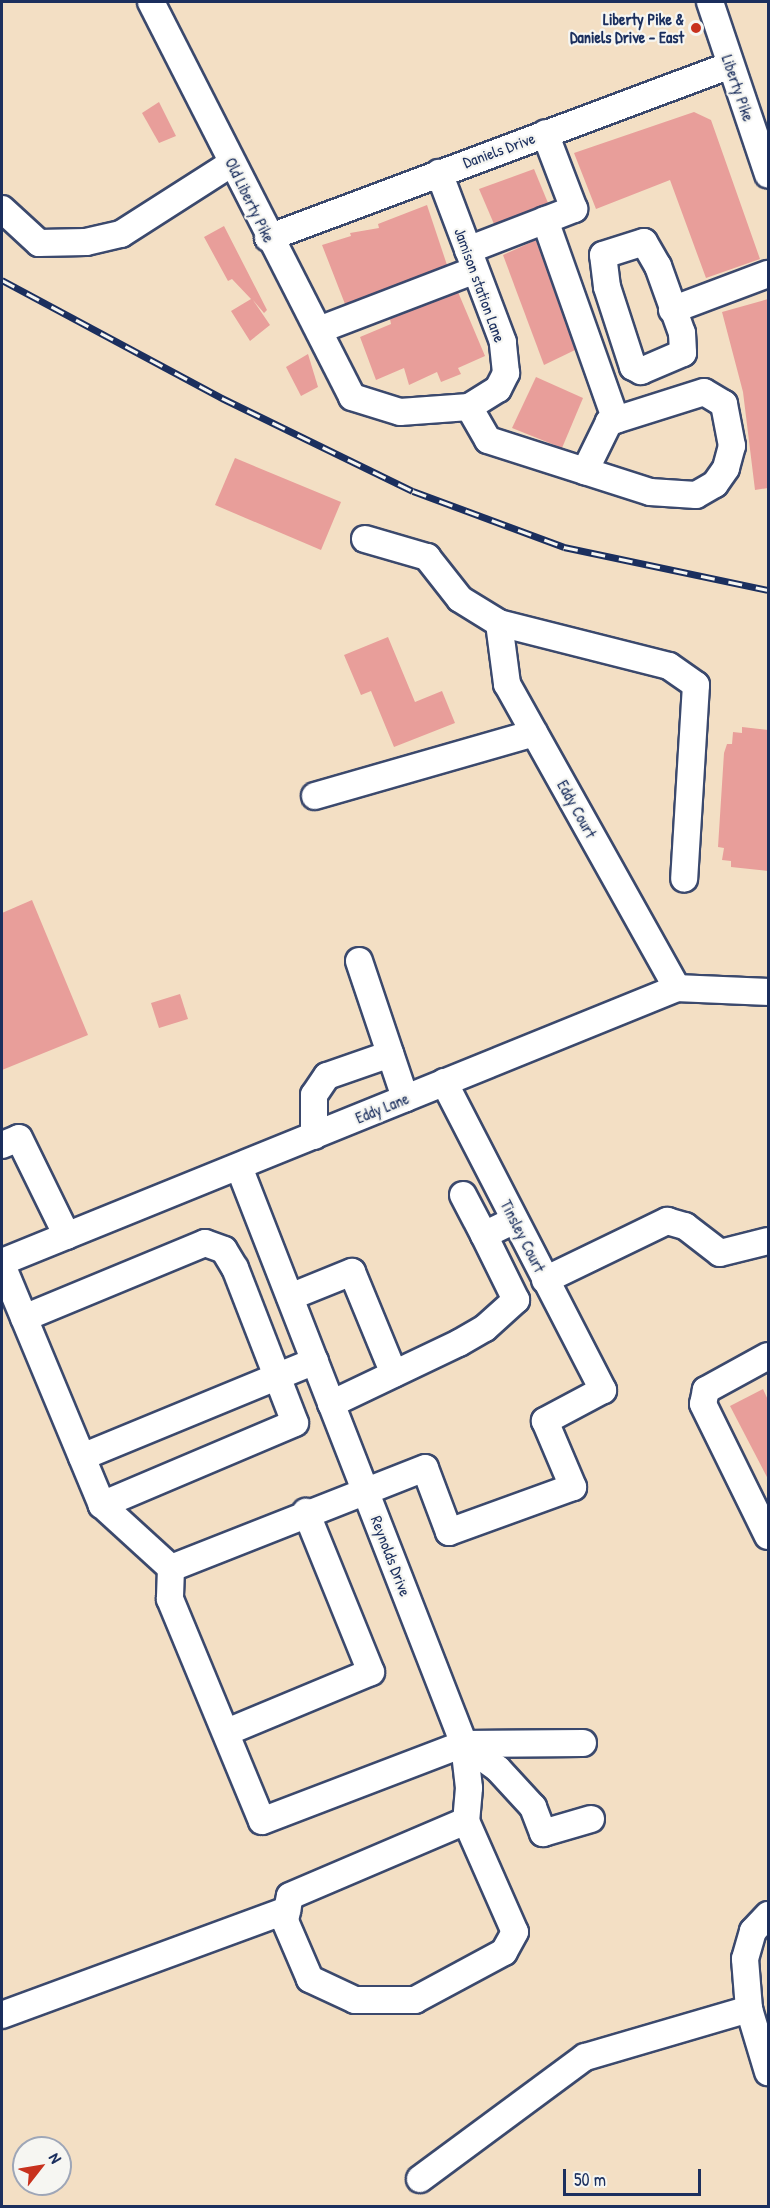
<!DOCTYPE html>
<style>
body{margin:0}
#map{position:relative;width:770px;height:2208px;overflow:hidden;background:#f3dfc4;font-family:"Patrick Hand",sans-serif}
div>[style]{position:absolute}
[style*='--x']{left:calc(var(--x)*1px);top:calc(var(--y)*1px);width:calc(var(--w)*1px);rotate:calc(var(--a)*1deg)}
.building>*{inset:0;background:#e89e9a}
.roads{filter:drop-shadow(2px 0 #3b496d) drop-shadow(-2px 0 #3b496d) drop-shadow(0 2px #3b496d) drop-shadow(0 -2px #3b496d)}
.minor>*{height:26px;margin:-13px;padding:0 13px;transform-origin:13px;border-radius:13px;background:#fff}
.rail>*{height:7px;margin-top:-3.5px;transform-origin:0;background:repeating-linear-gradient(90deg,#f6f6f2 0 14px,#1b2f5e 0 28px);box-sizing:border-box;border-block:2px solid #1b2f5e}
.dots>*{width:16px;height:16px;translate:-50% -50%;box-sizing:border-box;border:3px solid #f6f6f2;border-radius:50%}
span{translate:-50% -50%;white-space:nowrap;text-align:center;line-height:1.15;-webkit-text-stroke:4.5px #f6f6f2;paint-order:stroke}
.poi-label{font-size:16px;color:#1b2f5e;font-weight:700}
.right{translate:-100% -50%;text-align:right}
.street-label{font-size:16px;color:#1b2f5e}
.frame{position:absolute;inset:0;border:3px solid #1b2f5e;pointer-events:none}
.north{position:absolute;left:12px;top:2136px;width:60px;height:60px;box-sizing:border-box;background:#f6f6f2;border:2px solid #9ea6b7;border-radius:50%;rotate:59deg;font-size:16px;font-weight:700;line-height:24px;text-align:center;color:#1b2f5e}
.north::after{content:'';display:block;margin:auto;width:21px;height:27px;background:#c8321e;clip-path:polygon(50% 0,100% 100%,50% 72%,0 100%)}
.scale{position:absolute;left:563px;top:2169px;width:138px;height:27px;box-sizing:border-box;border:3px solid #1b2f5e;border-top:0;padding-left:8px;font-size:18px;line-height:21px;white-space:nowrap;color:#1b2f5e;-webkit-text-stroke:4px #f6f6f2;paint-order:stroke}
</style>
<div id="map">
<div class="building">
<i style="clip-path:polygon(159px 102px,176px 136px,159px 143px,142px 113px)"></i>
<i style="clip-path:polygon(694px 112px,711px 120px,760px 259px,706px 278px,670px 180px,596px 209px,574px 153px)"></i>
<i style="clip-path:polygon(534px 169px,548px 203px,494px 224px,479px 189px)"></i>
<i style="clip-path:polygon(427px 205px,447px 265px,345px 304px,322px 245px,351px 236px,350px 233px,379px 228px,378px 224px)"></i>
<i style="clip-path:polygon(224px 226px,267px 310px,264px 313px,253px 300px,270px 325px,250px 341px,231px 311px,251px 299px,232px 279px,228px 281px,204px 237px)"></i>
<i style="clip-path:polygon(536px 240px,575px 350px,544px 365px,503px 255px)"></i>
<i style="clip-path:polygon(458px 292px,485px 356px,458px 368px,461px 374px,441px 382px,437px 372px,409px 385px,404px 368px,376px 380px,360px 337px,391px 324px,390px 319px)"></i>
<i style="clip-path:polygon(768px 299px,768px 488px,755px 490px,743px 392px,722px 312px)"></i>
<i style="clip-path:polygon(308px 354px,318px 387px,301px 396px,286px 367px)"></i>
<i style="clip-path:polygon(536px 377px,583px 398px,562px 448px,512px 428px)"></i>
<i style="clip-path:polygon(235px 458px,341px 502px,321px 550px,215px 505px)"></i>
<i style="clip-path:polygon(388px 637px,415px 702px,442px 691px,455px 723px,394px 747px,371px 691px,361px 695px,344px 655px)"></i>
<i style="clip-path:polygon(742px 727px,768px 730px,768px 871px,731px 867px,731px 861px,722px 860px,724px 848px,718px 847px,724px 753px,727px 744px,732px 744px,733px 732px,742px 733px)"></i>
<i style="clip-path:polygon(32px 900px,88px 1035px,2px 1070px,2px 913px)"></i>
<i style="clip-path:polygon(180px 994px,188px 1019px,159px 1028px,151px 1003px)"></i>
<i style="clip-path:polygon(763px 1389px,768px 1400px,768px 1479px,730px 1406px)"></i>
</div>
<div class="roads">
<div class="minor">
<i style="--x:151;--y:2;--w:443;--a:63"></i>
<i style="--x:352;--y:397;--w:50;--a:17.4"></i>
<i style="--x:400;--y:412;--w:69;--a:-4.1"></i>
<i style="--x:469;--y:407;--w:34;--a:-32"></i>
<i style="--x:498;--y:389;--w:18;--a:-63"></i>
<i style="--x:506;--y:373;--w:31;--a:-96"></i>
<i style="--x:503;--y:342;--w:181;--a:-110.7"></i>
<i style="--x:710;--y:2;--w:182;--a:71.4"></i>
<i style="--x:2;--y:209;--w:50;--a:42.6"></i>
<i style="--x:39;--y:243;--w:47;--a:-1.2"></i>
<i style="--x:86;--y:242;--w:36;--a:-13"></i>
<i style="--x:121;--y:234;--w:132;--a:-32.6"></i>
<i style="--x:545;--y:220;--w:212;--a:70.5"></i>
<i style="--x:268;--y:238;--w:493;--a:-20.5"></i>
<i style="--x:644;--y:242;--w:28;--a:60"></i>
<i style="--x:658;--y:266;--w:71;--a:70.3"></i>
<i style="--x:682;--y:333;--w:20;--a:87"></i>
<i style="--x:683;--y:353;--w:46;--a:156.8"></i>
<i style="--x:641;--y:371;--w:9;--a:-153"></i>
<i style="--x:633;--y:367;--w:84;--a:-108"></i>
<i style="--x:607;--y:287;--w:32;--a:-97"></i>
<i style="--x:603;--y:255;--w:43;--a:-17.6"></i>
<i style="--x:468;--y:250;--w:114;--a:-21.1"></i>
<i style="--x:574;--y:209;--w:81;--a:-110.9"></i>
<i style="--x:672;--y:310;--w:103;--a:-20.6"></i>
<i style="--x:319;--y:330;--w:167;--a:-21"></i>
<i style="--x:469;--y:407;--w:38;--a:60"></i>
<i style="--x:488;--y:440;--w:170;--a:17.8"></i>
<i style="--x:650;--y:492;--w:46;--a:3.7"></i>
<i style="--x:696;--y:495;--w:22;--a:-30"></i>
<i style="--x:715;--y:484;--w:19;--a:-55"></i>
<i style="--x:726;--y:468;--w:23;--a:-75"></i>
<i style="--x:732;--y:446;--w:43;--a:-100.8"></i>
<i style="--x:724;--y:404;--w:23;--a:-149"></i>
<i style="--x:704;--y:392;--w:100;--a:162.5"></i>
<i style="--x:609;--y:422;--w:55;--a:116.1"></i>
<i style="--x:365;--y:539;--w:65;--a:16.2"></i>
<i style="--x:427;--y:557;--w:53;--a:51.8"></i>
<i style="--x:460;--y:599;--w:46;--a:31.6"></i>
<i style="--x:499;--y:623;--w:175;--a:14.2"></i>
<i style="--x:669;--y:666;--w:33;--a:35"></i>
<i style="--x:696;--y:685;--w:194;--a:93.5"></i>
<i style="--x:499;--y:623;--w:62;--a:82.5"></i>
<i style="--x:507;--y:684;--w:348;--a:60.8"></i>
<i style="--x:315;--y:796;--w:228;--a:-16"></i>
<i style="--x:359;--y:961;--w:145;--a:71.4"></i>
<i style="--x:444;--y:1082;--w:347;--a:62.7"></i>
<i style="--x:603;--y:1390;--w:66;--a:151.9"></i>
<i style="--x:545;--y:1421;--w:72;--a:67"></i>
<i style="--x:573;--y:1487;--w:132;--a:160.1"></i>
<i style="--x:449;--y:1532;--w:68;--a:-110.6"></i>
<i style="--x:425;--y:1468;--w:273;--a:158.5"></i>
<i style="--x:171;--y:1568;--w:31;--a:92"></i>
<i style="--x:170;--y:1599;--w:240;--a:67.5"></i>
<i style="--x:262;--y:1821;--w:216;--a:-20.9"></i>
<i style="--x:464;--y:1744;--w:119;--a:-0.5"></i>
<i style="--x:314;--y:1136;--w:41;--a:-90"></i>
<i style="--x:314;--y:1095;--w:23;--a:-56"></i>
<i style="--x:327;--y:1076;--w:67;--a:-19.2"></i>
<i style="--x:2;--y:1145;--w:18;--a:-22"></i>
<i style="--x:19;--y:1138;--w:109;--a:63.9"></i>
<i style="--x:239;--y:1167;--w:619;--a:68.7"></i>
<i style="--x:464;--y:1744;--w:44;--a:83.5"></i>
<i style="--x:469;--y:1788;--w:33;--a:95"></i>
<i style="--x:466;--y:1821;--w:121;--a:66.2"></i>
<i style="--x:515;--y:1932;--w:23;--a:119"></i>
<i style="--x:504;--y:1952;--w:101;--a:151.7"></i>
<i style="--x:415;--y:2000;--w:60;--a:180"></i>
<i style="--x:355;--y:2000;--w:50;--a:-155"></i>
<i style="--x:310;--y:1979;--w:63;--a:-113.3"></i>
<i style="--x:285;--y:1921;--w:25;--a:-79"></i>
<i style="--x:290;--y:1896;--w:191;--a:-23.1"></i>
<i style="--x:463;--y:1195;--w:45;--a:62.3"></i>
<i style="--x:2;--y:1262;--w:728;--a:-22.09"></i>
<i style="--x:677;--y:988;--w:91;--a:2.5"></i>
<i style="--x:2;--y:1265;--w:260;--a:67.4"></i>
<i style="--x:102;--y:1505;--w:93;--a:42.4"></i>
<i style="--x:545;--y:1280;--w:136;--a:-25.8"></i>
<i style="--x:667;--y:1221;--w:19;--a:16"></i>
<i style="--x:685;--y:1226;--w:44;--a:37.6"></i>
<i style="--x:720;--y:1253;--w:49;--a:-14"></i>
<i style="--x:290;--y:1297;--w:67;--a:-22"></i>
<i style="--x:352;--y:1272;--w:110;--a:67.6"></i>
<i style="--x:24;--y:1318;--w:196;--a:-22.5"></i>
<i style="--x:205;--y:1243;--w:20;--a:20"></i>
<i style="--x:224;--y:1250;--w:21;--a:59"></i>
<i style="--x:235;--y:1268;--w:166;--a:68.8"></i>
<i style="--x:295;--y:1423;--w:210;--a:157"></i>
<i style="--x:768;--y:1356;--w:71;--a:151.3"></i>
<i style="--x:706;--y:1390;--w:14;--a:102"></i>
<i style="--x:703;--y:1404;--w:147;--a:63.8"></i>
<i style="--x:331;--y:1404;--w:142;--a:-25.5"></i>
<i style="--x:459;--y:1343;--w:30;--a:-30"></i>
<i style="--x:485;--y:1328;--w:42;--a:-42.1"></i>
<i style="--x:516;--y:1300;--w:72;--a:-116.2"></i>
<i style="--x:484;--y:1235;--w:34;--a:-26"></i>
<i style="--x:82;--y:1457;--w:252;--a:-22.4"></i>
<i style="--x:227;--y:1732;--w:156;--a:-22.6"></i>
<i style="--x:371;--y:1672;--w:173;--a:-112.1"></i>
<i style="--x:464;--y:1744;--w:42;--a:36.3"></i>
<i style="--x:498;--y:1769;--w:52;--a:47.4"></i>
<i style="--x:533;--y:1807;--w:28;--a:69"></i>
<i style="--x:543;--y:1833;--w:50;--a:-16.3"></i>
<i style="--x:768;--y:1915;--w:22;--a:133"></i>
<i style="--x:753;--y:1931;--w:29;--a:106"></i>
<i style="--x:745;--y:1959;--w:50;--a:85.4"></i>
<i style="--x:749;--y:2009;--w:66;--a:73.2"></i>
<i style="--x:2;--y:2015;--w:304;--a:-20.2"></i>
<i style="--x:420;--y:2179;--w:205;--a:-36.5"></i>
<i style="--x:585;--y:2057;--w:171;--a:-16.3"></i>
</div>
</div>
<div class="rail">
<i style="--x:2;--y:280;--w:250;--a:28.2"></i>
<i style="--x:222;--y:398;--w:212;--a:26"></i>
<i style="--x:413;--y:491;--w:161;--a:20.3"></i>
<i style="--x:564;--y:547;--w:208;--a:11.9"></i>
</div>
<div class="dots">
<i style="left:696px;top:28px;background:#c8321e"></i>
</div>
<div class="poi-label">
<span class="right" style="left:684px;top:28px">Liberty Pike &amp;<br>Daniels Drive - East</span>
</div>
<div class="street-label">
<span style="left:738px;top:88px;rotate:71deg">Liberty Pike</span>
<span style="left:499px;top:150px;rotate:-20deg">Daniels Drive</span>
<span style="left:250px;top:200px;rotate:64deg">Old Liberty Pike</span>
<span style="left:480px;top:285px;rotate:70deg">Jamison station Lane</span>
<span style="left:577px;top:809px;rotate:61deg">Eddy Court</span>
<span style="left:382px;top:1108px;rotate:-22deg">Eddy Lane</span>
<span style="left:523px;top:1236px;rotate:63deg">Tinsley Court</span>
<span style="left:391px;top:1556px;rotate:69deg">Reynolds Drive</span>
</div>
<div class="frame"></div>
<div class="north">N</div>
<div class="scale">50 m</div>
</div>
